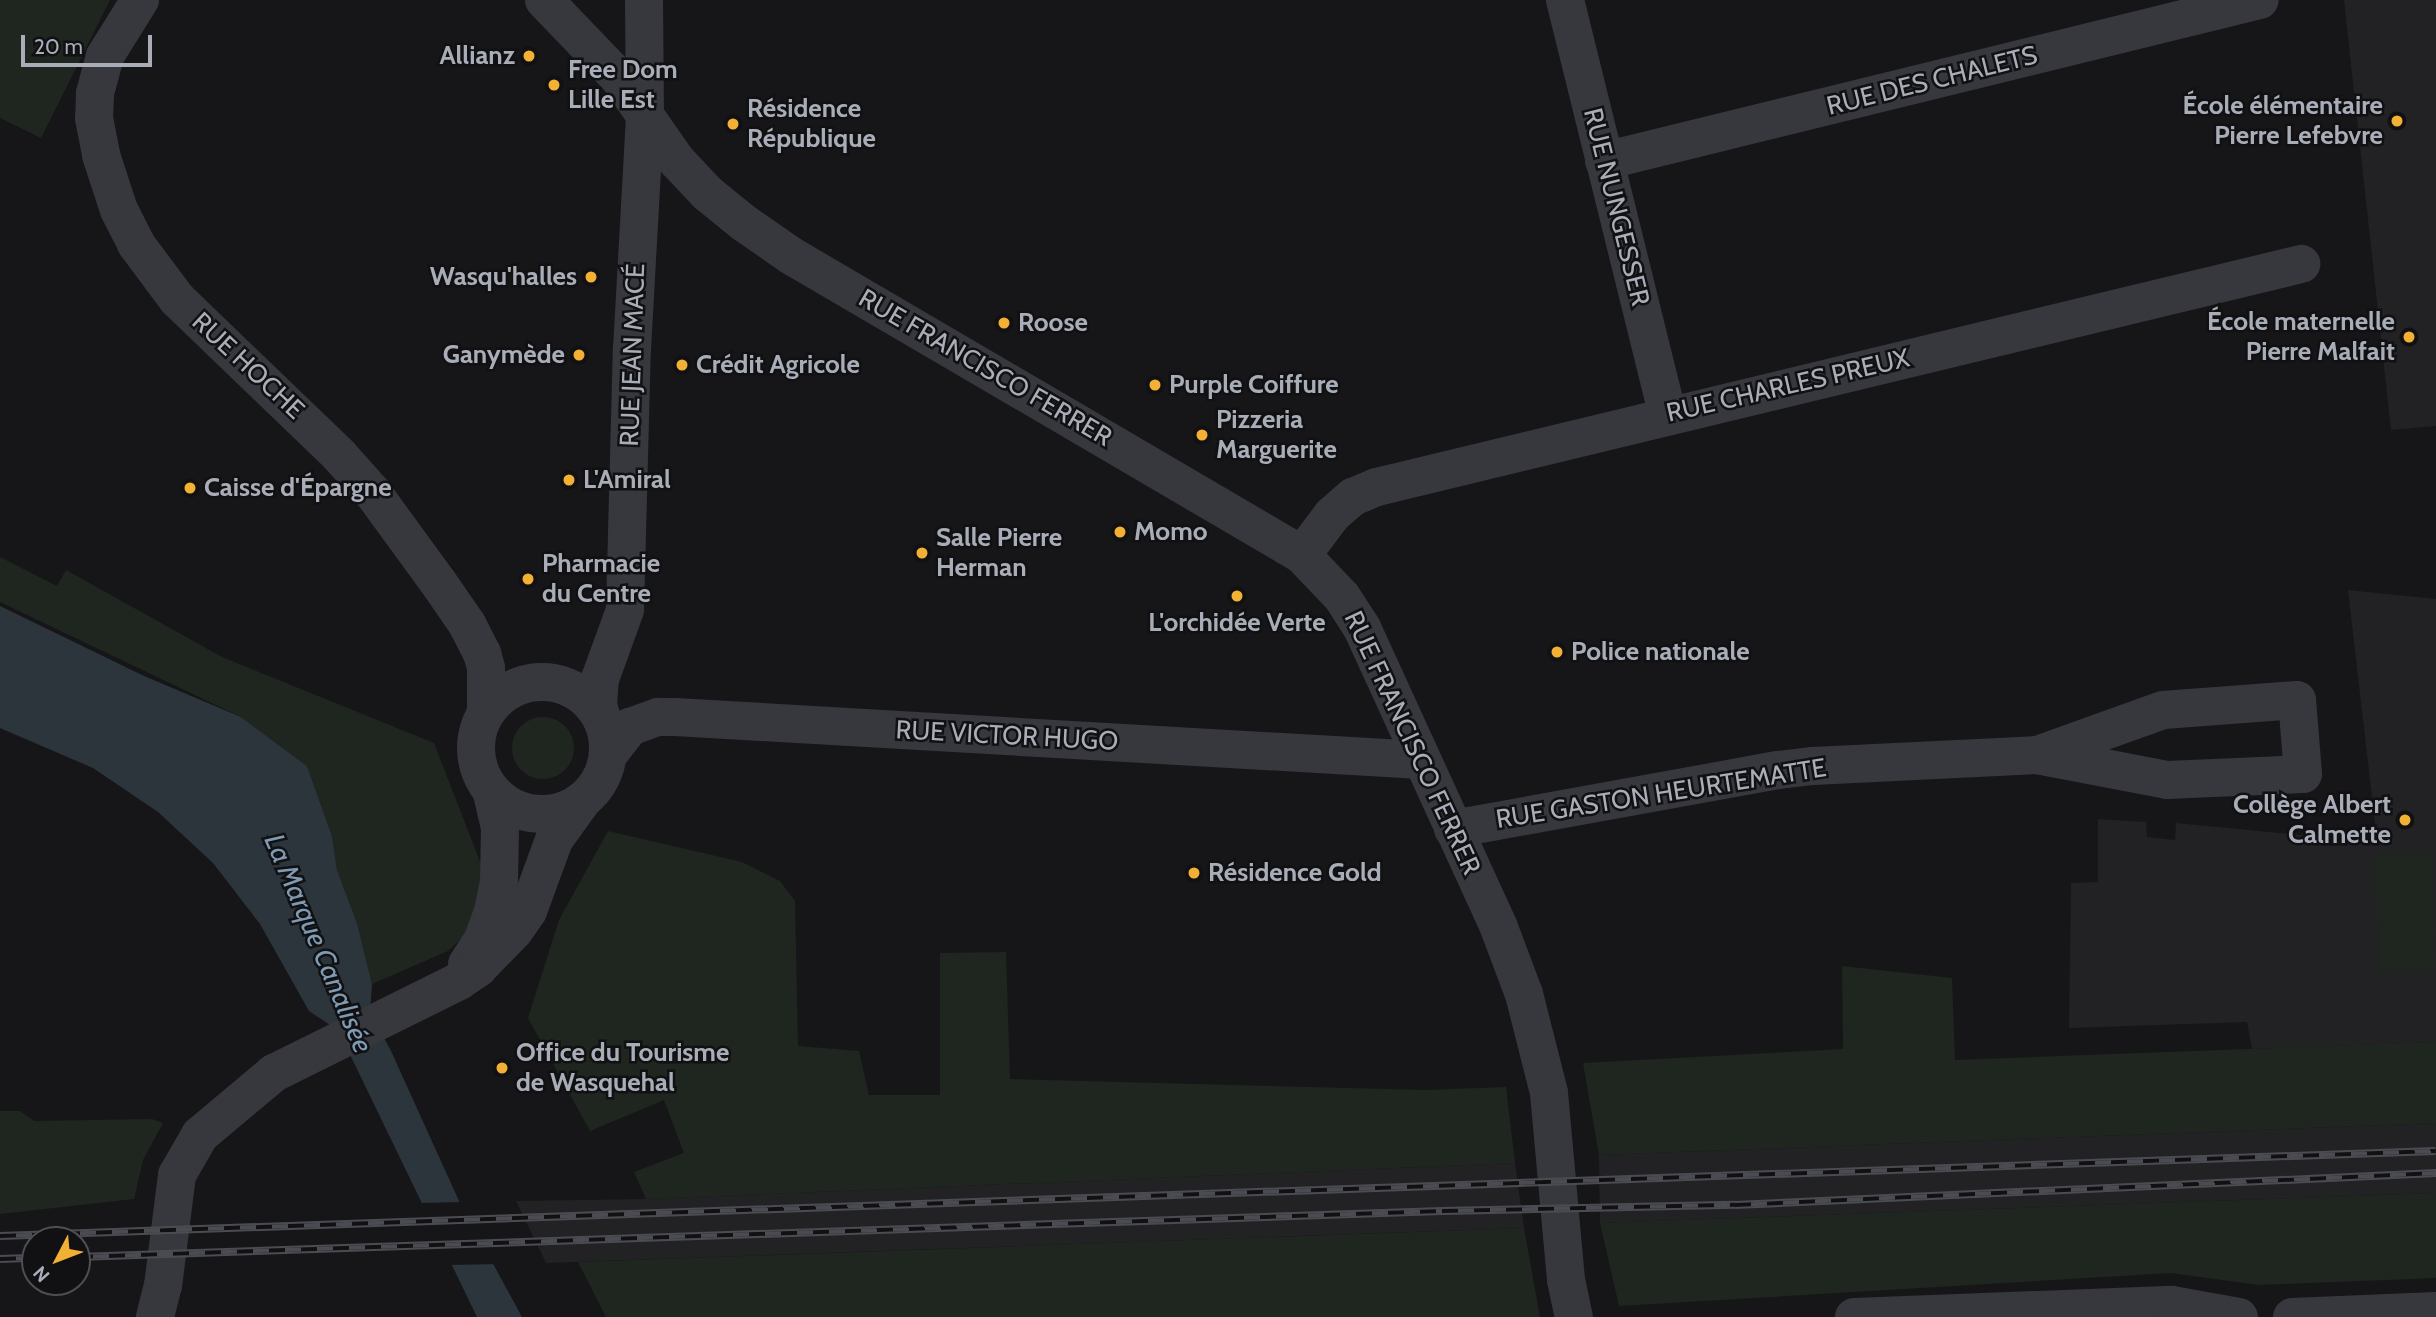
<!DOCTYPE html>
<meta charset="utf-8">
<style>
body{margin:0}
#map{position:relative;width:2436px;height:1317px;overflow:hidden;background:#161618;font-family:Cabin,sans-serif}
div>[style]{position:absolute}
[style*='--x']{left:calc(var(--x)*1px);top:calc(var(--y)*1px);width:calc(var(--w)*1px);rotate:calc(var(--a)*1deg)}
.built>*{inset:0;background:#222225}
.green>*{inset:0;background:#1e261f}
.round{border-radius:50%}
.water>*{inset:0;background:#2c353c}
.pier>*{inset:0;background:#161618}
.minor>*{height:38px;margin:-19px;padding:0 19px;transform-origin:19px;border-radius:19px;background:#37383d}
.tertiary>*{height:38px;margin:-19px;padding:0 19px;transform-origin:19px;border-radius:19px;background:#37383d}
.tertiary>.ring{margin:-19px;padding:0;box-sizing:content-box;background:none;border:38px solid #37383d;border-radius:50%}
.rail>*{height:8px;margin-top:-4px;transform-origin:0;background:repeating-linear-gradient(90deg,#111113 0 16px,#4a4c52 0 32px);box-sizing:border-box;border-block:2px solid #4a4c52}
.dots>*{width:19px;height:19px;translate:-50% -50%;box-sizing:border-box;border:4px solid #111113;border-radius:50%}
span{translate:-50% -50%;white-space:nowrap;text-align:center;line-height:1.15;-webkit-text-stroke:5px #111113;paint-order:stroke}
.poi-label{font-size:26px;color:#a8adb8;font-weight:700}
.right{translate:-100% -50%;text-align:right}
.left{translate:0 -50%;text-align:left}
.street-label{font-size:26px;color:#a8adb8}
.water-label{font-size:28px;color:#7f9bb3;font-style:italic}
.north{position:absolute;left:21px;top:1226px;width:70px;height:70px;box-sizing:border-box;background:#111113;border:2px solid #4d4f55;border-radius:50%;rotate:228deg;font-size:19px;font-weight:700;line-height:28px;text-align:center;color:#a8adb8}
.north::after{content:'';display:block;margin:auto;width:24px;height:32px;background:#f2b134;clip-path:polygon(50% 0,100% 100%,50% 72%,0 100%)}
.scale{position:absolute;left:21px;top:35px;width:131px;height:32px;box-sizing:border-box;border:4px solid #a8adb8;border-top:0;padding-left:9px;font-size:21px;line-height:24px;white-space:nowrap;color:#a8adb8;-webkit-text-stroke:5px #111113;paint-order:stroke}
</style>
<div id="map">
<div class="built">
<i style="clip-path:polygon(2344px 0,2436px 0,2436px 426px,2391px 430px)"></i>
<i style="clip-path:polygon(2348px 590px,2436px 599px,2436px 1042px,2252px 1049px,2247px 1022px,2069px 1028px,2071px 883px,2098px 882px,2098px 819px,2146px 822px,2147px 837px,2175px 840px,2176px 823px,2364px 841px,2376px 832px)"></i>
<i style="clip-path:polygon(2436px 1123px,2436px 1193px,1600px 1223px,1599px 1155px)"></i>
<i style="clip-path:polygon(1515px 1163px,1524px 1228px,546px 1263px,516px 1201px,646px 1199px)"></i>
</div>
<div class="green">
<i style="clip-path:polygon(0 0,110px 0,41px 138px,0 118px)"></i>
<i style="clip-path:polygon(0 557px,57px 586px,66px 570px,222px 657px,434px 743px,483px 869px,471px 930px,448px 951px,372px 984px,357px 923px,337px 870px,332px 836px,307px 766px,241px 717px,0 602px)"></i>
<i class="round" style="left:512px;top:717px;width:62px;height:62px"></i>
<i style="clip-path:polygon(608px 831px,742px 862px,780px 881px,795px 901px,798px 1046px,859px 1051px,869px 1095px,940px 1095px,940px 953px,1006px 952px,1010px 1079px,1426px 1090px,1506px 1087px,1515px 1163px,646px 1199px,634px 1172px,684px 1153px,664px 1100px,590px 1131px,528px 1018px,559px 920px)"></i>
<i style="clip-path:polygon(2374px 853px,2433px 856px,2435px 968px,2379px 969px)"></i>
<i style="clip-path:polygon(1842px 966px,1952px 978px,1955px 1060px,2436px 1042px,2436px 1123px,1599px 1155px,1583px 1063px,1843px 1049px)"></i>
<i style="clip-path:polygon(0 1111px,20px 1111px,34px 1121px,152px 1119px,163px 1123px,143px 1160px,134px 1199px,0 1214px)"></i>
<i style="clip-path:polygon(2436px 1193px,2436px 1278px,2258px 1285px,2171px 1273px,1619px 1306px,1600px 1223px)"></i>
<i style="clip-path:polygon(1524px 1228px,1540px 1317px,606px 1317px,578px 1262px)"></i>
</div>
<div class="water">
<i style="clip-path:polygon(0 606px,144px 676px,241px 717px,307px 766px,332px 836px,337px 870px,357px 923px,372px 984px,370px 1012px,391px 1051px,459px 1201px,522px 1317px,477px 1317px,341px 1036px,336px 1029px,309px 1011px,260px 924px,213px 863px,158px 812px,93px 768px,0 728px)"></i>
</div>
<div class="pier">
<i style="clip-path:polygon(464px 1202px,499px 1264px,448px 1265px,418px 1203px)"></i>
</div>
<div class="minor">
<i style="--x:1565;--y:0;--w:428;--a:76.1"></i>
<i style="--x:1604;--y:161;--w:675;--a:-13.79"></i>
<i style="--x:1302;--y:555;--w:50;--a:-53.1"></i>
<i style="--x:1332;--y:515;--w:28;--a:-41"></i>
<i style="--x:1353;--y:497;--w:26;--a:-23"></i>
<i style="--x:1377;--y:487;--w:951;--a:-13.57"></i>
<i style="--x:603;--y:722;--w:18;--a:-106"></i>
<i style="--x:598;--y:705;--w:26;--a:-86"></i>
<i style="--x:600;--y:679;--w:73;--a:-70.1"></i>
<i style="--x:625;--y:610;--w:261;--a:-88.5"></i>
<i style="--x:632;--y:349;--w:234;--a:-86.8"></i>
<i style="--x:1453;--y:829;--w:331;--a:-10.3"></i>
<i style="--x:1779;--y:770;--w:34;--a:-7"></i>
<i style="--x:1813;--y:766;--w:224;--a:-2.8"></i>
<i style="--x:2037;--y:755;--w:132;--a:10.9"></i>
<i style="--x:2167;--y:780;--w:136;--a:-2.5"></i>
<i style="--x:2303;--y:774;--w:74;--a:-94.6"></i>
<i style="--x:2297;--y:700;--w:134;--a:175.7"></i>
<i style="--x:2163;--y:710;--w:134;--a:160.3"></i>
<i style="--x:1854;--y:1317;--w:318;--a:-2.2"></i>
<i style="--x:2172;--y:1305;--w:68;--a:10.2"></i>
<i style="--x:2292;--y:1317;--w:144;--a:-2.4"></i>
</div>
<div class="tertiary">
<i style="--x:140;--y:0;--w:66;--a:122"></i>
<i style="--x:105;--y:56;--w:39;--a:105"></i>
<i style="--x:95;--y:94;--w:24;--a:92"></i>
<i style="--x:94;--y:118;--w:38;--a:79"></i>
<i style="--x:101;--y:155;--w:58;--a:71.9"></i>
<i style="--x:119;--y:210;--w:38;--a:63"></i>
<i style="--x:136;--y:244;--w:69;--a:53.3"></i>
<i style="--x:177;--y:299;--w:225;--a:43.9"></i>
<i style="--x:339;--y:455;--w:51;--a:48.2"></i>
<i style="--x:373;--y:493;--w:110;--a:53.9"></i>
<i style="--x:438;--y:582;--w:51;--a:55.4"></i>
<i style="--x:467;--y:624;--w:33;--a:63"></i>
<i style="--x:482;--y:653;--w:16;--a:75"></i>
<i style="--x:486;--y:668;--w:42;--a:90"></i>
<i style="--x:544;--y:0;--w:108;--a:46.1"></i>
<i style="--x:619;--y:78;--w:101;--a:55.1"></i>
<i style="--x:677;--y:161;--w:44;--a:46.8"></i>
<i style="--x:707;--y:193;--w:48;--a:39"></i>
<i style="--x:744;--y:223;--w:56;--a:34.8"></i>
<i style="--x:790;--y:255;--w:576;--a:30.35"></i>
<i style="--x:1287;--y:546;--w:17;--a:31"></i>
<i style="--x:1302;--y:555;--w:58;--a:46.4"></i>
<i style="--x:1342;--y:597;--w:37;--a:57"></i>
<i style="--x:1362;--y:628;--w:327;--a:65.4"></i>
<i style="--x:1498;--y:925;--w:74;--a:69.4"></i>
<i style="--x:1524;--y:994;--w:102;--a:75.8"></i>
<i style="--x:1549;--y:1093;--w:188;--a:84.8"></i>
<i style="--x:1566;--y:1280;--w:38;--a:78"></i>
<i style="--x:644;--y:0;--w:115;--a:89.5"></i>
<i class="ring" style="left:476px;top:682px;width:94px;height:94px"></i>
<i style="--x:608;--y:755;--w:36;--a:-52"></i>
<i style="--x:630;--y:727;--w:30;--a:-20"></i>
<i style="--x:658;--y:717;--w:17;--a:0"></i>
<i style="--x:675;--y:717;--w:747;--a:3.3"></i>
<i style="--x:467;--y:964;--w:30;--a:-57"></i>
<i style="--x:483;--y:939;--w:29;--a:-70"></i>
<i style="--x:493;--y:912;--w:32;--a:-79"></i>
<i style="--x:499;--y:881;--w:53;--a:-88.9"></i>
<i style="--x:500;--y:828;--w:37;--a:-103"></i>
<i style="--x:155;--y:1317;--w:32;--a:-76"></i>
<i style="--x:163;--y:1286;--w:112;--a:-82.8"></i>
<i style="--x:177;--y:1175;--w:46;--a:-60.1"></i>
<i style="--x:200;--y:1135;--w:97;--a:-40"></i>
<i style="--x:274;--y:1073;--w:207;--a:-26.4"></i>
<i style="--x:459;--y:981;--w:23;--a:-34"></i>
<i style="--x:478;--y:968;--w:52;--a:-45.8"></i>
<i style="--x:514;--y:931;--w:24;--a:-55"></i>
<i style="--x:528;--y:911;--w:76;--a:-69.9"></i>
<i style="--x:554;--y:840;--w:48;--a:-54.3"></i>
</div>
<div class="rail">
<i style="--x:0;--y:1236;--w:2437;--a:-2"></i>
<i style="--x:77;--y:1257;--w:1366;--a:-1.93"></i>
<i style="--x:1442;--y:1211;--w:293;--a:-1.2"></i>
<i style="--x:1735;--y:1205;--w:702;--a:-2.61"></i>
<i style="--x:0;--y:1259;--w:35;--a:-2"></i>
</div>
<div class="dots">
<i style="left:529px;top:56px;background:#f2b134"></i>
<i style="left:554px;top:85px;background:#f2b134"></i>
<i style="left:2397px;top:121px;background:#f2b134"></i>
<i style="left:733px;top:124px;background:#f2b134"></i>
<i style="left:591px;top:277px;background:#f2b134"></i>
<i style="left:1004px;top:323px;background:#f2b134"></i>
<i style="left:2409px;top:337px;background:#f2b134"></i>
<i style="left:579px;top:355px;background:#f2b134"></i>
<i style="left:682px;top:365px;background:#f2b134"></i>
<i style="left:1155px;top:385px;background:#f2b134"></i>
<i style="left:1202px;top:435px;background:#f2b134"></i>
<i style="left:569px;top:480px;background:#f2b134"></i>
<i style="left:190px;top:488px;background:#f2b134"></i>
<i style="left:1120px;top:532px;background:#f2b134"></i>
<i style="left:922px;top:553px;background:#f2b134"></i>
<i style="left:528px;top:579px;background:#f2b134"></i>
<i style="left:1237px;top:596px;background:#f2b134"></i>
<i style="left:1557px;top:652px;background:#f2b134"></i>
<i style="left:2405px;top:820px;background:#f2b134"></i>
<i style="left:1194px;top:873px;background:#f2b134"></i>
<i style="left:502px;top:1068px;background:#f2b134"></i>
</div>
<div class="poi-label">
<span class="right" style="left:515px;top:56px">Allianz</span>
<span class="left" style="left:568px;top:85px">Free Dom<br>Lille Est</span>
<span class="right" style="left:2383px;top:121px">École élémentaire<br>Pierre Lefebvre</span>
<span class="left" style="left:747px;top:124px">Résidence<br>République</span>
<span class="right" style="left:577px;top:277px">Wasqu'halles</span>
<span class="right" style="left:2395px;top:337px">École maternelle<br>Pierre Malfait</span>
<span class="left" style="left:1018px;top:323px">Roose</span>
<span class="right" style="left:565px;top:355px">Ganymède</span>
<span class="left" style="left:696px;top:365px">Crédit Agricole</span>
<span class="left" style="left:1169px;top:385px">Purple Coiffure</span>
<span class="left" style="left:1216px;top:435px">Pizzeria<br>Marguerite</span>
<span class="left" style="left:583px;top:480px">L'Amiral</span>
<span class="left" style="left:204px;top:488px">Caisse d'Épargne</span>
<span class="left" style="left:1134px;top:532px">Momo</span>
<span class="left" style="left:936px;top:553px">Salle Pierre<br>Herman</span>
<span class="left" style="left:542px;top:579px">Pharmacie<br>du Centre</span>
<span style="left:1237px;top:623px">L'orchidée Verte</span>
<span class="left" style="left:1571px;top:652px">Police nationale</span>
<span class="right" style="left:2391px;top:820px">Collège Albert<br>Calmette</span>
<span class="left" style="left:1208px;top:873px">Résidence Gold</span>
<span class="left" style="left:516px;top:1068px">Office du Tourisme<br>de Wasquehal</span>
</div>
<div class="street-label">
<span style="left:1932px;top:81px;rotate:-14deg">RUE DES CHALETS</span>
<span style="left:1616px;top:207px;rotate:76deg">RUE NUNGESSER</span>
<span style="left:633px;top:355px;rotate:-88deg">RUE JEAN MACÉ</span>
<span style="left:248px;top:366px;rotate:43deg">RUE HOCHE</span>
<span style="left:985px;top:368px;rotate:30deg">RUE FRANCISCO FERRER</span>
<span style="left:1788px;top:386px;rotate:-13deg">RUE CHARLES PREUX</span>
<span style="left:1007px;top:736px;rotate:3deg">RUE VICTOR HUGO</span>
<span style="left:1412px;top:743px;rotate:65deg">RUE FRANCISCO FERRER</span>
<span style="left:1661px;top:794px;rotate:-9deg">RUE GASTON HEURTEMATTE</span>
</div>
<div class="water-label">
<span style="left:319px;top:943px;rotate:67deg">La Marque Canalisée</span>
</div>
<div class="north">N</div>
<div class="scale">20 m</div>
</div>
